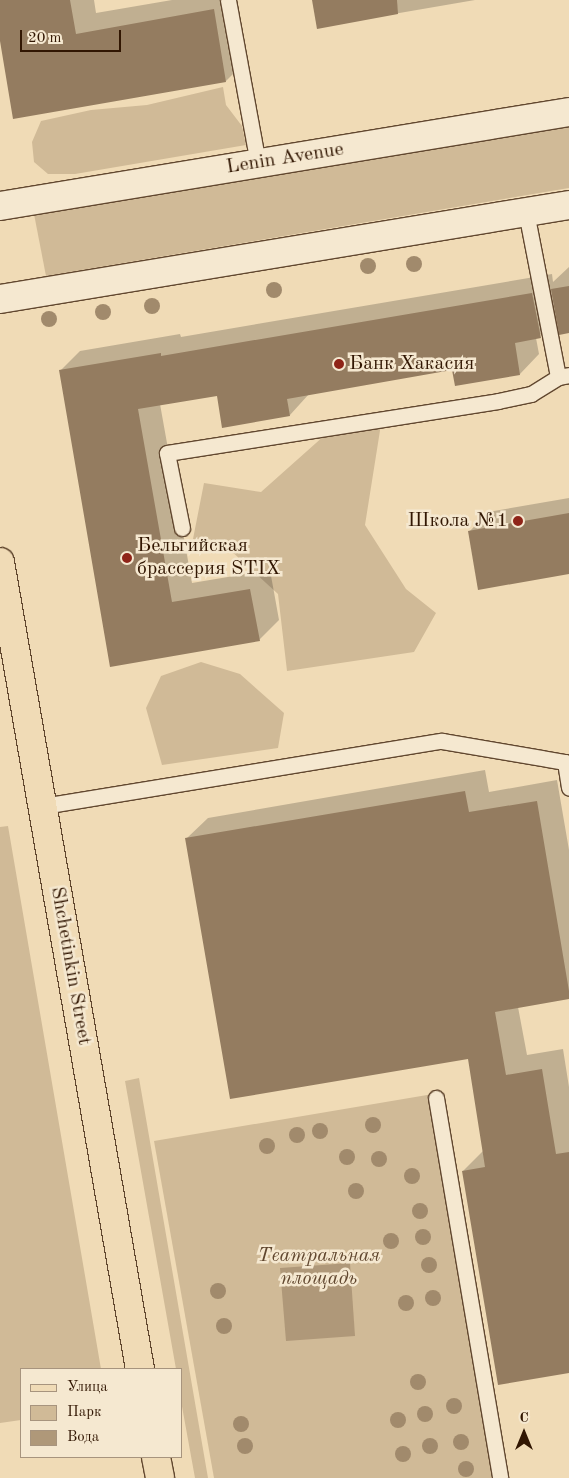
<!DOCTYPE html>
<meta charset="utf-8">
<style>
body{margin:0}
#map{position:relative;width:569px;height:1478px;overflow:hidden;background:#f0dbb6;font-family:"Old Standard TT",serif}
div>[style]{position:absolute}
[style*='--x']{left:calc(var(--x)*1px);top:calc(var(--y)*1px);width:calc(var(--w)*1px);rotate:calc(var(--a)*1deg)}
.green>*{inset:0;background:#d0ba97}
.water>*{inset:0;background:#af9879}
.shadow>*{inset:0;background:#0003}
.building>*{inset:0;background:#947c60}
.roads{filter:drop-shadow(1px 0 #61472f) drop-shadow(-1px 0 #61472f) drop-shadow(0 1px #61472f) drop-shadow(0 -1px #61472f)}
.lane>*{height:15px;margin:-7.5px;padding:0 7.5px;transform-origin:7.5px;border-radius:7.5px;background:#f5e8d0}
.street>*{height:28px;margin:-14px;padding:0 14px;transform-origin:14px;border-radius:14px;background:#f5e8d0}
.primary>*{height:28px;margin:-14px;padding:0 14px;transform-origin:14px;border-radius:14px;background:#f0dbb6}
.trees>*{width:16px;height:16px;margin:-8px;border-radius:50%;background:#a18a6c}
.dots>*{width:14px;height:14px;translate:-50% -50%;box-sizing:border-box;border:2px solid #f5e8d0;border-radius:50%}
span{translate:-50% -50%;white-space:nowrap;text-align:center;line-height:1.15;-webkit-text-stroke:5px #f5e8d0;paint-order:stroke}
.street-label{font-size:20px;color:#311602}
.poi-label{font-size:20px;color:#311602}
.left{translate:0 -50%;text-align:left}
.right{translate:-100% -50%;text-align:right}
.park-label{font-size:20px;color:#61472f;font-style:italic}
.legend{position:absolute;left:20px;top:1368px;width:162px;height:90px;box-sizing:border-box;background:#f5e8d0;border:1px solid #a7947e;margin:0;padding:6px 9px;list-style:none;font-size:15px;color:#311602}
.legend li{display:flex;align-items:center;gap:10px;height:25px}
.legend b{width:25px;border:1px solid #a7947e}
.north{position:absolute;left:499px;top:1408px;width:50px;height:50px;-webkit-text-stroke:4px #f5e8d0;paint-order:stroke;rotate:0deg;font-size:14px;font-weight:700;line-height:20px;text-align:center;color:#311602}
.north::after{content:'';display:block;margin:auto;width:18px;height:22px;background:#311602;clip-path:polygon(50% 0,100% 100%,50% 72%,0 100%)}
.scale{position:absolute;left:20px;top:30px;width:101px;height:22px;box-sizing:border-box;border:2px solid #311602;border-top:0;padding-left:6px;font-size:15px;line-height:18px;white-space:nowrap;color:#311602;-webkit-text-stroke:4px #f5e8d0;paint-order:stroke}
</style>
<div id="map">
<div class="green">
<i style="clip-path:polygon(223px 87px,226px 105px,242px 126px,246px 145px,75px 174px,48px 174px,34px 162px,32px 142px,41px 121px,91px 110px,147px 105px)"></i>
<i style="clip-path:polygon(569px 121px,569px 188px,46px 276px,34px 214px)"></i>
<i style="clip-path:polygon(382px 418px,365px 525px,406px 589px,436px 613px,414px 652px,287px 671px,278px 594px,229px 549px,193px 539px,204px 483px,261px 492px,325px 435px)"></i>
<i style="clip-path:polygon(201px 662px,240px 674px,284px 713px,278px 748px,162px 765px,146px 708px,161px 676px)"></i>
<i style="clip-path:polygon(8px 826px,101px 1369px,21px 1369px,21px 1420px,0 1423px,0 827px)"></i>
<i style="clip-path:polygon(139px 1078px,208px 1478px,195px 1478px,181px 1401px,181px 1369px,176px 1369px,125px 1081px)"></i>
<i style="clip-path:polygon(433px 1094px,497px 1478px,214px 1478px,154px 1141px)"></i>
</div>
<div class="water">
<i style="clip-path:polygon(350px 1263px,355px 1336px,286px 1341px,280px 1268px)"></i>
</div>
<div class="shadow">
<i style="clip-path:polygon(0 0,94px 0,96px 13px,172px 0,237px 0,247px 60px,226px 81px,0 36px)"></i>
<i style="clip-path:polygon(314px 0,475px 0,318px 27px)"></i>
<i style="clip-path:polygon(569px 267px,569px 332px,558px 319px,536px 338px,539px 354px,520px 374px,453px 369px,309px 394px,290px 415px,218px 394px,160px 404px,192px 583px,270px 570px,279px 620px,259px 640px,111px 665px,60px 371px,80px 351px,180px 334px,181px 337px,552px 274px,553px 282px)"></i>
<i style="clip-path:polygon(569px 498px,569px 572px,469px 532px,488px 512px)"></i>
<i style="clip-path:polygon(485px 770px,489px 792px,557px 780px,569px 850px,569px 998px,518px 1007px,527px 1055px,563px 1049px,569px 1087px,569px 1372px,463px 1171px,484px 1150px,469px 1057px,187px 838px,208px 818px)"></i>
</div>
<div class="building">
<i style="clip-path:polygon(0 0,70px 0,76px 34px,214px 9px,226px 82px,13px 119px,0 41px)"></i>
<i style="clip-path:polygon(312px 0,397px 0,398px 14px,317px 29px)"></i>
<i style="clip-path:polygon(569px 286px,569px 333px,559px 335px,551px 289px)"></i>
<i style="clip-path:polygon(532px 293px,541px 338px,515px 343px,520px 375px,455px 386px,452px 370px,287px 399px,290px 416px,222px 428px,217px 396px,138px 409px,172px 602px,250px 589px,260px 641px,110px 667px,59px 370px,161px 353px,161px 356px)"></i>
<i style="clip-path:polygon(569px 513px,569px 574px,478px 590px,468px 531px)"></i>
<i style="clip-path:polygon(465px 791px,469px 812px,537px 801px,569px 991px,569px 999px,495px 1012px,506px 1075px,542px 1069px,556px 1154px,569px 1152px,569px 1373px,498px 1385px,462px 1171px,485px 1167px,468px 1059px,230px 1099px,185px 838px)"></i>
</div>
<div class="roads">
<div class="lane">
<i style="--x:228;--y:0;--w:167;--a:79.6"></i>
<i style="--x:526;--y:212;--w:168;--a:79"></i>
<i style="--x:558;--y:377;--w:11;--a:-10"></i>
<i style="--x:182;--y:528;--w:76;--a:-101.3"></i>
<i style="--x:167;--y:453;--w:335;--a:-8.9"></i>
<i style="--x:498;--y:401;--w:34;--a:-12"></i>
<i style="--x:531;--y:394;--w:32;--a:-32"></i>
<i style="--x:43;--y:806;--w:404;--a:-9.3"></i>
<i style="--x:442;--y:741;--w:125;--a:9.7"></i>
<i style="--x:565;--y:762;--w:26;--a:81"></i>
<i style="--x:436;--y:1098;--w:385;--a:80.4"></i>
</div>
<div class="street">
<i style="--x:0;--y:206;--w:577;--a:-9.38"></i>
<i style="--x:0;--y:299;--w:577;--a:-9.38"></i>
</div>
<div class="primary">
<i style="--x:0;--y:562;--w:819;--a:80.16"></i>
<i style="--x:156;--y:1457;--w:21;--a:79"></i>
</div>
</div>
<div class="trees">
<i style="left:414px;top:264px"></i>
<i style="left:368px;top:266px"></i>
<i style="left:274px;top:290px"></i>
<i style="left:152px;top:306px"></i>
<i style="left:103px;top:312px"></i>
<i style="left:49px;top:319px"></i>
<i style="left:373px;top:1125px"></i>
<i style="left:320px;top:1131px"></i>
<i style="left:297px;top:1135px"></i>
<i style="left:267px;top:1146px"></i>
<i style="left:347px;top:1157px"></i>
<i style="left:379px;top:1159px"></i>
<i style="left:412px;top:1176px"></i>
<i style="left:356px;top:1191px"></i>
<i style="left:420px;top:1211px"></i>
<i style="left:423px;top:1237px"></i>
<i style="left:391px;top:1241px"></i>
<i style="left:429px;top:1265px"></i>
<i style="left:218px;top:1291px"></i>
<i style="left:433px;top:1298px"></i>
<i style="left:406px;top:1303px"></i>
<i style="left:224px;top:1326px"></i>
<i style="left:418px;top:1382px"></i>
<i style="left:454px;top:1406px"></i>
<i style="left:425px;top:1414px"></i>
<i style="left:398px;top:1420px"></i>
<i style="left:241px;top:1424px"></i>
<i style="left:461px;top:1442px"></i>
<i style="left:245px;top:1446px"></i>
<i style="left:430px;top:1446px"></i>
<i style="left:403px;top:1454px"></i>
<i style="left:466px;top:1469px"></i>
</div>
<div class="dots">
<i style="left:339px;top:364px;background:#8f2418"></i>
<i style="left:518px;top:521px;background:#8f2418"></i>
<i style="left:127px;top:558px;background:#8f2418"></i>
</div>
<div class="street-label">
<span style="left:285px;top:159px;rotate:-9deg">Lenin Avenue</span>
<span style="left:70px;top:966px;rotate:80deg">Shchetinkin Street</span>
</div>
<div class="poi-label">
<span class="left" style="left:349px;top:364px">Банк Хакасия</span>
<span class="right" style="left:508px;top:521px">Школа №1</span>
<span class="left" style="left:137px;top:558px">Бельгийская<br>брассерия STIX</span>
</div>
<div class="park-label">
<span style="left:319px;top:1268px">Театральная<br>площадь</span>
</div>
<ul class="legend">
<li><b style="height:6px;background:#f0dbb6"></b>Улица</li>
<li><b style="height:14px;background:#d0ba97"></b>Парк</li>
<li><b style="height:14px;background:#af9879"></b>Вода</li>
</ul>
<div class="north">С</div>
<div class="scale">20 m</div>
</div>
